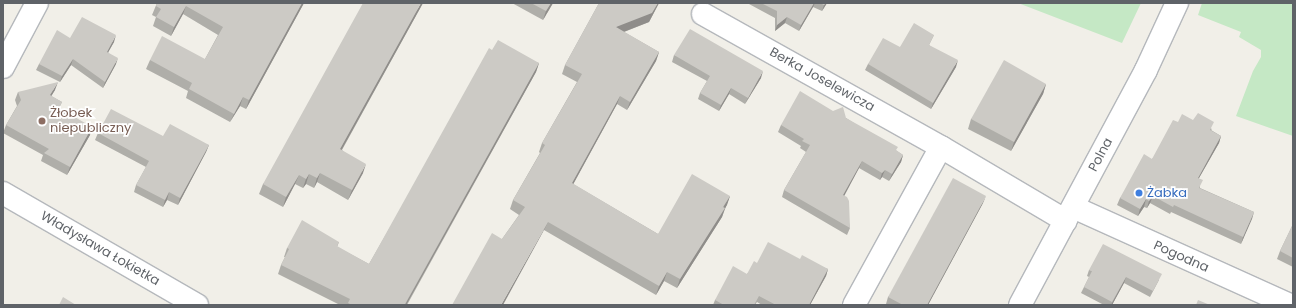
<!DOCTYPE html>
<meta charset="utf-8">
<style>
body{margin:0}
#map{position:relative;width:1296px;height:308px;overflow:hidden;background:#f1efe8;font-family:Poppins,sans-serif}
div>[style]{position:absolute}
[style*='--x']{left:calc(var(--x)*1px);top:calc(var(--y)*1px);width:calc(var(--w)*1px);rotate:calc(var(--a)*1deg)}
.green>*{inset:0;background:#c5e8c5}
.roads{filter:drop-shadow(1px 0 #b5b8bc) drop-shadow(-1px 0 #b5b8bc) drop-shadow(0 1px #b5b8bc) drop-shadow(0 -1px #b5b8bc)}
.minor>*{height:22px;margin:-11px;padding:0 11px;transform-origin:11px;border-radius:11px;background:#fff}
.wall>*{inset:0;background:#afaea9}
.shaded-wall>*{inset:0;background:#8f8d8a}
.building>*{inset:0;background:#cccac5}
.dots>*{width:11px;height:11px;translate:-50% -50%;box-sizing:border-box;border:2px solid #fff;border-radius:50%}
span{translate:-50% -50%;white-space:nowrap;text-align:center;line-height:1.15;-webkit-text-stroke:3.5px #fff;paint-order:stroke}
.street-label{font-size:13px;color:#5f6368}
.education-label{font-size:13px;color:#785e54}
.left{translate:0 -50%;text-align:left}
.shop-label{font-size:13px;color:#366cbe}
.frame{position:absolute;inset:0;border:4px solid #5f6368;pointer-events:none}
</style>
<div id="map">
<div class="green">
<i style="clip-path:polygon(1018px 3px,1141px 3px,1122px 43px)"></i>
<i style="clip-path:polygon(1202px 3px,1293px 3px,1293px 136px,1236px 116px,1253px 71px,1261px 57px,1261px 50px,1239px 37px,1241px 32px,1198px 15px)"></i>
</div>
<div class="roads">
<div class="minor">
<i style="--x:703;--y:14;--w:273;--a:29.2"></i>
<i style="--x:941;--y:147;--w:145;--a:30.6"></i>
<i style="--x:3;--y:67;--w:72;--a:-62"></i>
<i style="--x:3;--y:193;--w:224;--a:30"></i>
<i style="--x:1073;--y:207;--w:238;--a:24.3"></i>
<i style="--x:854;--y:305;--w:180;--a:-61.2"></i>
<i style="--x:1020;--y:305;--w:267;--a:-61.8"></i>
<i style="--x:1146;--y:70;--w:74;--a:-65.2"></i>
</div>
</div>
<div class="wall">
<i style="clip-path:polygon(157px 3px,304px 3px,246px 109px,240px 106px,230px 122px,186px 98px,188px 91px,146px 69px,150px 60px,205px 59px,218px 35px,183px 14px,171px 36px,153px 26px,156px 17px,152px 15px)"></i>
<i style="clip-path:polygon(423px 3px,342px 150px,363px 173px,348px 200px,317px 182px,314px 188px,306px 184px,303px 188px,295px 184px,283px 207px,259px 194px,263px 184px)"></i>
<i style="clip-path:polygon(512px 3px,553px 3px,543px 20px)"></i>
<i style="clip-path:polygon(599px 3px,659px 3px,649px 22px,624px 32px,659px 52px,656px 61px,627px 110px,617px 104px,573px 184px,658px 234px,730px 196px,722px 217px,677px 288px,664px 281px,656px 295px,544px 230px,502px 239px,519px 215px,510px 209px,513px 200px,540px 153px,539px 152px,542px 143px,577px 82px,562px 74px,565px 65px)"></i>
<i style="clip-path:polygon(749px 3px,827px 3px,822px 11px,813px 7px,799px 31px,785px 23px,775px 31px,775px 18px,749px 4px)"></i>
<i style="clip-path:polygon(934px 35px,929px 45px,956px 67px,931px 109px,865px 70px,868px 64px,900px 47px)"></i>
<i style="clip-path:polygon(70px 38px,114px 42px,108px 52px,116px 64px,103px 88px,71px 65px,60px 82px,36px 70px,39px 64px)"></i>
<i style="clip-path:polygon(492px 50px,539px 63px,536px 72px,407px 305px,340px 305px,278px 274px,281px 265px,285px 257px,284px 257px,287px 248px,339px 242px,337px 247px,369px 264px)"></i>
<i style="clip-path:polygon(674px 55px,761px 78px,745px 104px,729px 94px,719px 111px,698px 99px,700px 93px,707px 81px,672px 62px)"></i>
<i style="clip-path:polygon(1046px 84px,1043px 94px,1011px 151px,968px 129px,971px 119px)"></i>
<i style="clip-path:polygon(55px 90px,51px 96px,62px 102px,59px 108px,90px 135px,67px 175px,41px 161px,43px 155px,3px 133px,6px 125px,17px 106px,15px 100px,18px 92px)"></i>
<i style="clip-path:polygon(846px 118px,903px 155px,901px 162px,889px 181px,882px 177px,880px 180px,859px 168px,844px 195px,850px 228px,847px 235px,782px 197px,784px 190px,806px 152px,800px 148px,801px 146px,778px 132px,781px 125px)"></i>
<i style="clip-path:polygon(1193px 120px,1212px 129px,1211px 130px,1221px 136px,1219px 143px,1199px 178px,1200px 188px,1254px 212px,1241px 244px,1171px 212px,1170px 214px,1150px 203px,1147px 208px,1144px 207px,1138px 216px,1117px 205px,1120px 198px,1152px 159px)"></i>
<i style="clip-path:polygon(98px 133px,163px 136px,209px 145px,206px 152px,178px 205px,167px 200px,163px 207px,134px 192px,136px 185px,146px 167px,95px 140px)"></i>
<i style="clip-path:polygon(983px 203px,928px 305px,887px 305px,886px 304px,888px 297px)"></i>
<i style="clip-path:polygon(1293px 224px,1293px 267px,1277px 259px,1280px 251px)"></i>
<i style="clip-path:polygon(800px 259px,828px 269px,826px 276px,810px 305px,762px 305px,757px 302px,755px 305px,713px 305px,715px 300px,747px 274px,757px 263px)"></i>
<i style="clip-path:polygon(1089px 270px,1159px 280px,1150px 297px,1124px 283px,1112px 305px,1104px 305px,1081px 293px,1089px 277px,1087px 276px)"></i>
</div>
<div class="shaded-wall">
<i style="clip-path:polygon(302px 3px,304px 3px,246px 109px,249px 100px)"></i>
<i style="clip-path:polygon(421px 3px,423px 3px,337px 158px,340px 149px)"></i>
<i style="clip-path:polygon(551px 3px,553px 3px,543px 20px,546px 11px)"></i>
<i style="clip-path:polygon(658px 3px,659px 3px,649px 22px,613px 36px,616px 27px)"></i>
<i style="clip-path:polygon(814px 3px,815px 3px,813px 7px,799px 31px,801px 25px)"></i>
<i style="clip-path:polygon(826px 3px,827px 3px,822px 11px,824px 5px)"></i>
<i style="clip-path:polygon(186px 6px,183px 14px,171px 36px,174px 27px)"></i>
<i style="clip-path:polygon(787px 17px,785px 23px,775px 31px,777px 25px)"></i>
<i style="clip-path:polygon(116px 35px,114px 42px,105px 58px,107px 52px)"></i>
<i style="clip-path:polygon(659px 52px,656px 61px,627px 110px,630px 102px)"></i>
<i style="clip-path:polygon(118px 58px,116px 64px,103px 88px,105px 82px)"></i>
<i style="clip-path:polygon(73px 59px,71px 65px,60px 82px,62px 76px)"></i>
<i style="clip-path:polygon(958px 60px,956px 67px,931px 109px,933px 103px)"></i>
<i style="clip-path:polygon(539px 63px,536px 72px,406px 305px,405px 305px)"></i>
<i style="clip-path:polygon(763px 71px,761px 78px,745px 104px,748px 98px)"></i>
<i style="clip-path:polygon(58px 82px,55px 90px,47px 103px,50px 95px)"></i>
<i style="clip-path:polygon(1046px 84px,1043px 94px,1011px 151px,1014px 142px)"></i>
<i style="clip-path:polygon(731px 88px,729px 94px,719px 111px,721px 105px)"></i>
<i style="clip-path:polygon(620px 96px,617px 104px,569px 192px,572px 183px)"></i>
<i style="clip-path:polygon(243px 97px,240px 106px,230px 122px,234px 114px)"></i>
<i style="clip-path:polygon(92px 127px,90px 135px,67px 175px,70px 167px)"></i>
<i style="clip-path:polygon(1221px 136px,1219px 143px,1195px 185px,1198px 178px)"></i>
<i style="clip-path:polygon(209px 145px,206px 152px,178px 205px,180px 198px)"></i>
<i style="clip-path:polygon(903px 155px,901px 162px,889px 181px,892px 174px)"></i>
<i style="clip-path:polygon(862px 161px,859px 168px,841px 202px,843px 195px)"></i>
<i style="clip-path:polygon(366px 164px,363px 173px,348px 200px,352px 190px)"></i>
<i style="clip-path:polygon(885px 170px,882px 177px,880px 180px,882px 173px)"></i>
<i style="clip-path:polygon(320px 173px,317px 182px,314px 188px,317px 178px)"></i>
<i style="clip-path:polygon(309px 174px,306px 184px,303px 188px,306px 179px)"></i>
<i style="clip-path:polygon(299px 175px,295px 184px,283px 207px,286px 197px)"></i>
<i style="clip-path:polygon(169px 192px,167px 200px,163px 207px,165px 200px)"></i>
<i style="clip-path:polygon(730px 196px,727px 205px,721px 215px,725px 208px,722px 217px,677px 288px,680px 279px)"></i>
<i style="clip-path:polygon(986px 196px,983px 203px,928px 305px,927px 305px)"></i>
<i style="clip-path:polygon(1153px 196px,1150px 203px,1147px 208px,1149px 201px)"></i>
<i style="clip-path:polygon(1146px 199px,1144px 207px,1138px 216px,1140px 209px)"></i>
<i style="clip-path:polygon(1254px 212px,1252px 219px,1241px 244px,1243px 237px)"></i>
<i style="clip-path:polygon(548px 222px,544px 230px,503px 305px,501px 305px)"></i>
<i style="clip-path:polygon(828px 269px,826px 276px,810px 305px,809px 305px)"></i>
<i style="clip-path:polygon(667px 272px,664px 281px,656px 295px,659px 286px)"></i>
<i style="clip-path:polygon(1126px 277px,1124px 283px,1112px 305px,1111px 305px)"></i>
</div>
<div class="building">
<i style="clip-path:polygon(157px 3px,302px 3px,249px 100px,243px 97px,234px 114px,189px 89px,192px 83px,150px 60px,162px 36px,205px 59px,223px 27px,186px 6px,174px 27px,156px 17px,161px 9px,156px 6px)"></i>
<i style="clip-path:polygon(363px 3px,421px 3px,340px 149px,366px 164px,352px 190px,320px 173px,317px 178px,309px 174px,306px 179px,299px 175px,286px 197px,263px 184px)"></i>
<i style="clip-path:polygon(531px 3px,551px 3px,546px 11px)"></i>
<i style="clip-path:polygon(599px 3px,658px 3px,652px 13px,616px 27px,659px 52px,630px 102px,620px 96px,572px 183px,658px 234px,692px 174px,730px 196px,723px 207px,725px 208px,680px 279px,667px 272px,659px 286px,548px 222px,501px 305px,452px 305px,492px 233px,502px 239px,525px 207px,513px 200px,545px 145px,542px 143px,582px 74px,565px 65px)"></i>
<i style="clip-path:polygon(761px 3px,814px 3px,801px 25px,787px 17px,777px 25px,777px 11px)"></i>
<i style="clip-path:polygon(820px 3px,826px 3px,824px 5px)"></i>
<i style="clip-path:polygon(82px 17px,116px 35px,107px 52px,118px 58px,105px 82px,73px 59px,62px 76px,39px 64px,57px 30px,70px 38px)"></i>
<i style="clip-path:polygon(914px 23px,934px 35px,929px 45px,958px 60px,933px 103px,868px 64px,883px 38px,900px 47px)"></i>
<i style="clip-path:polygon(690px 29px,763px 71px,748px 98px,731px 88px,721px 105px,700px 93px,710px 76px,674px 55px)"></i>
<i style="clip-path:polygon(498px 40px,539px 63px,405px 304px,407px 305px,352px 305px,348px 303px,350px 299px,281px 265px,289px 249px,287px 248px,302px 220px,339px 242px,337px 246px,369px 264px,489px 48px,492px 50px)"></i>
<i style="clip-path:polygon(1004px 60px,1046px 84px,1014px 142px,971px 119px)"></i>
<i style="clip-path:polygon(58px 82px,50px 95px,62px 102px,59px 108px,92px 127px,70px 167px,44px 153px,49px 149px,6px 125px,21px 100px,18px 92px)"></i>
<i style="clip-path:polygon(800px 91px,833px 111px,843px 107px,846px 118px,898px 147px,896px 150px,903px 155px,892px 174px,885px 170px,882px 173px,862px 161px,843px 195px,847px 197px,849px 201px,850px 228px,784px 190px,810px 145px,802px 141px,804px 139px,781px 125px)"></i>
<i style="clip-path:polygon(111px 109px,163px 136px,170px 124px,209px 145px,180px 198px,169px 192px,165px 200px,136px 185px,149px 161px,98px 133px)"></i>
<i style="clip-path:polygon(1198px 113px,1214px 122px,1210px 130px,1221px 136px,1198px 178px,1203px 180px,1199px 188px,1254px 212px,1243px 237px,1174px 205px,1173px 207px,1153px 196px,1149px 201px,1146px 199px,1140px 209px,1120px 198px,1144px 154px,1152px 159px,1173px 120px,1178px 122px,1182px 114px,1193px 120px)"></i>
<i style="clip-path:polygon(953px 178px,986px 196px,927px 305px,903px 305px,888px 297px)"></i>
<i style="clip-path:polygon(1293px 224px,1293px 258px,1280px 251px)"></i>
<i style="clip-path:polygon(768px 242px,800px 259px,802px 255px,828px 269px,809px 305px,776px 305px,759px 296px,754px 305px,724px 305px,715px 300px,733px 266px,747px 274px,754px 261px,757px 263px)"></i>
<i style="clip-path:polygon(1103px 244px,1162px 274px,1153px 291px,1126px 277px,1112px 302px,1084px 287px,1092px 271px,1089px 270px)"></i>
<i style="clip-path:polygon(63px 297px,76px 305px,59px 305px)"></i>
<i style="clip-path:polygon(1198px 300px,1210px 305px,1196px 305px)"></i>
</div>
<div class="dots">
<i style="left:42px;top:121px;background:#8d6e63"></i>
<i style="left:1139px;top:193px;background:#3f7fe0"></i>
</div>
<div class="street-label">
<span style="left:822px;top:80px;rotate:29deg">Berka Joselewicza</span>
<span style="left:1101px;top:155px;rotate:-62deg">Polna</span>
<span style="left:100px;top:249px;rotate:30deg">Władysława Łokietka</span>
<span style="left:1181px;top:257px;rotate:24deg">Pogodna</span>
</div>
<div class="education-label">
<span class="left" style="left:50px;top:121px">Żłobek<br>niepubliczny</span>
</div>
<div class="shop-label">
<span class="left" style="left:1147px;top:193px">Żabka</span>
</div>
<div class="frame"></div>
</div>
